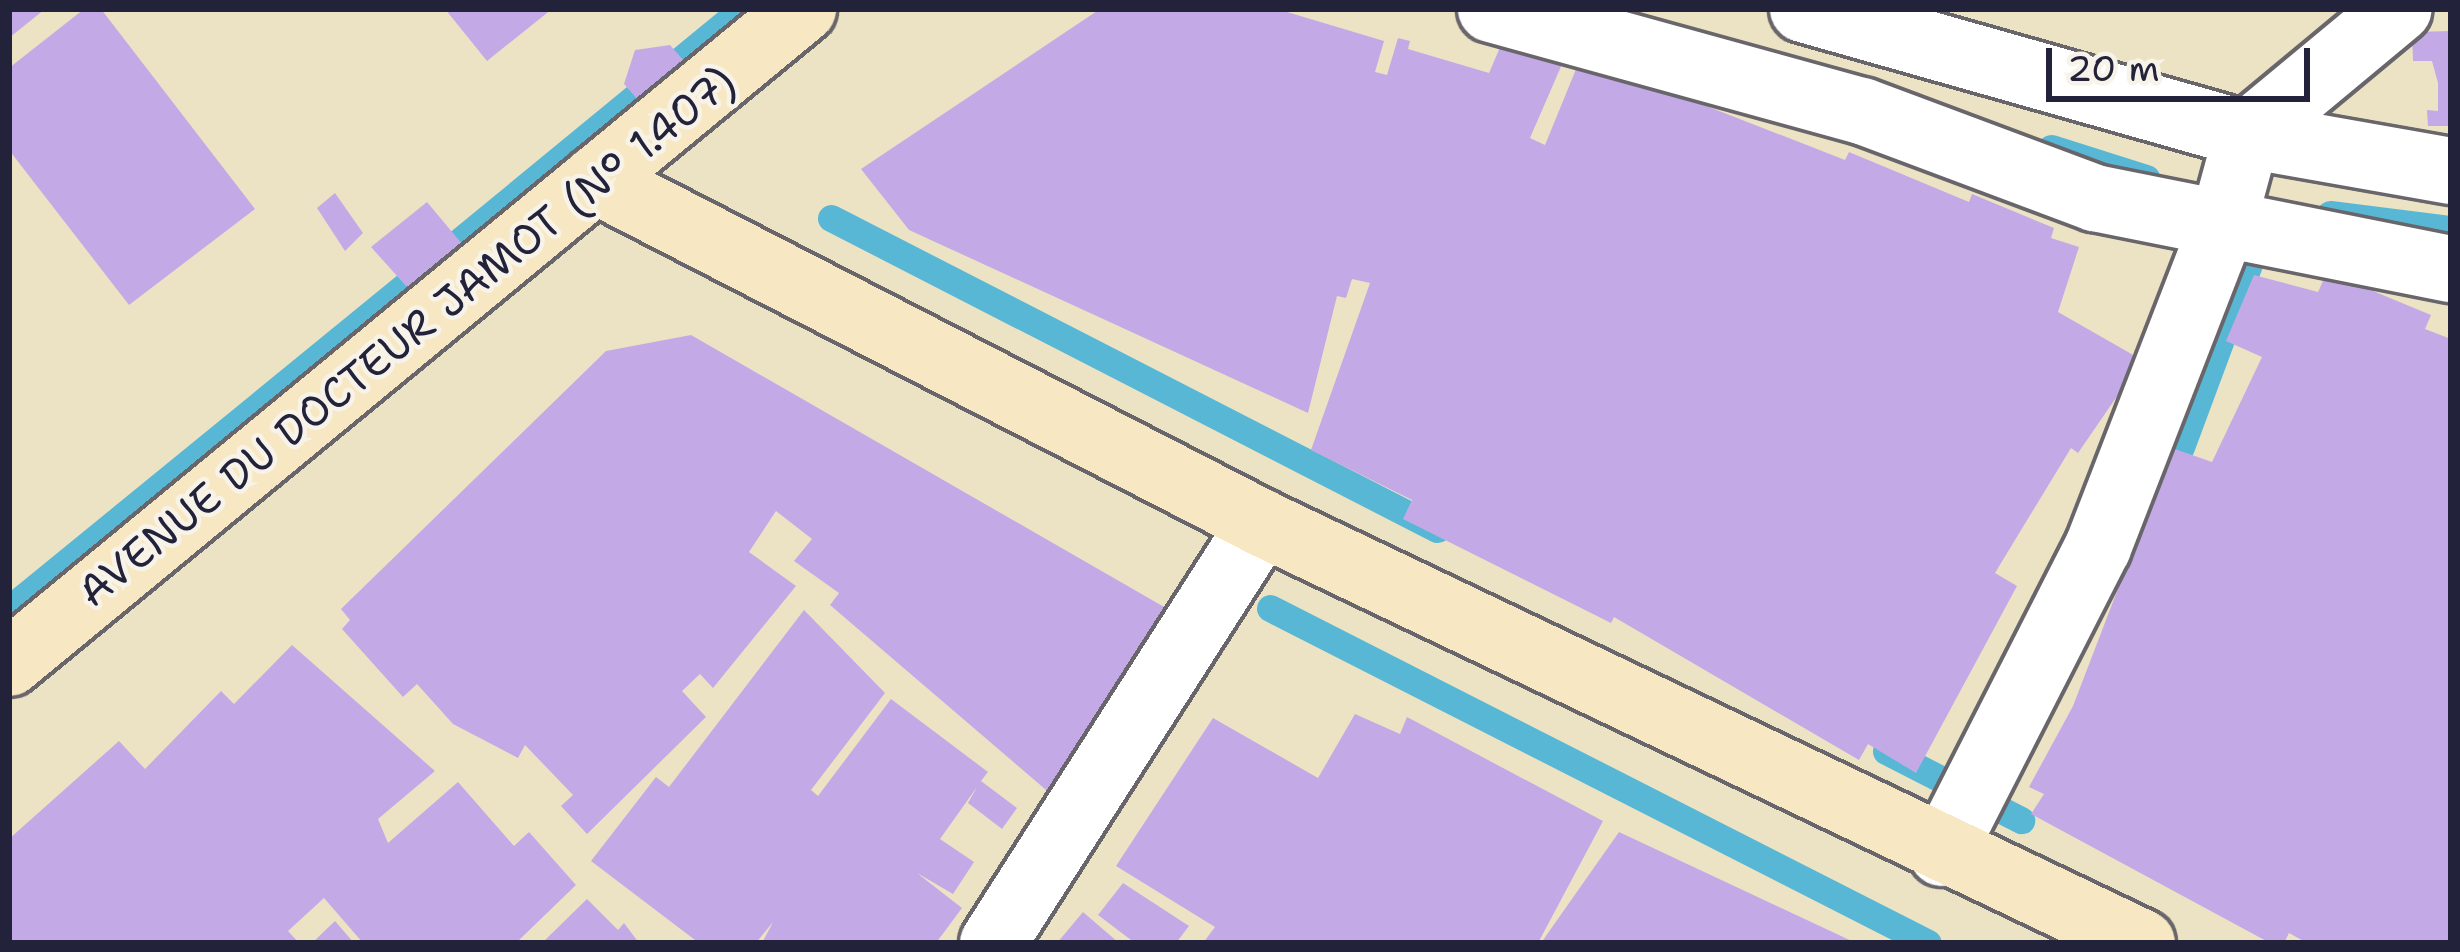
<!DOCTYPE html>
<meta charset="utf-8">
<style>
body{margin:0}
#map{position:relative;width:2460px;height:952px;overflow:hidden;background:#ece3c4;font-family:"Shantell Sans",sans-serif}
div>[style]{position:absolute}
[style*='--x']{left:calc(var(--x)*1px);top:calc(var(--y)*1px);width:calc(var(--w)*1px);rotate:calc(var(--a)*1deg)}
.stream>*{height:27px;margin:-13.5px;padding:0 13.5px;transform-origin:13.5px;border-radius:13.5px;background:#57b7d5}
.building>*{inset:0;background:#c3aae7}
.roads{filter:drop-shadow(3px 0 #69666b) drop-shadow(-3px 0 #69666b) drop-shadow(0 3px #69666b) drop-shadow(0 -3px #69666b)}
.street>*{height:66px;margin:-33px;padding:0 33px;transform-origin:33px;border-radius:33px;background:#fff}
.secondary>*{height:66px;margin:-33px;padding:0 33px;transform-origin:33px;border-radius:33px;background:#f7e8c3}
span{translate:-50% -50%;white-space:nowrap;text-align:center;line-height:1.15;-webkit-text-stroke:9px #f7f3e8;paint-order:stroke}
.street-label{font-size:42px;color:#22223b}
.frame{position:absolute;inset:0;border:12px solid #22223b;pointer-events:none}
.scale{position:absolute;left:2046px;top:48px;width:264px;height:54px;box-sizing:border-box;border:6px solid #22223b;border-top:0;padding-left:15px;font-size:36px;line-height:42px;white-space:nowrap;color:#22223b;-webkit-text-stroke:9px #f7f3e8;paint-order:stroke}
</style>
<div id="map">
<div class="stream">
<i style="--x:2051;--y:148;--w:100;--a:17.5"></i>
<i style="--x:2330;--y:214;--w:122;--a:7.1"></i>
<i style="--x:831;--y:218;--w:681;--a:27.17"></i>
<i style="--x:461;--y:240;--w:364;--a:-39.4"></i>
<i style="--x:2181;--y:447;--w:215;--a:-69.6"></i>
<i style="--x:1270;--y:608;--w:738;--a:26.98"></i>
<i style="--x:9;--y:609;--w:512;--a:-39.22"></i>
<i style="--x:1886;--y:751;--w:152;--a:27.1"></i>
</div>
<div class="building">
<i style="clip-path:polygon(9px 9px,45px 9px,9px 38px)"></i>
<i style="clip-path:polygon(84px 9px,101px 9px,255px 209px,129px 305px,9px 150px,9px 68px)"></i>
<i style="clip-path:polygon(445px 9px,552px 9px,487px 61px)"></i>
<i style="clip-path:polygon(1100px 9px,1277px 9px,1384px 41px,1375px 72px,1387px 75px,1398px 38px,1410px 41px,1408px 49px,1489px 73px,1507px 31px,1566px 55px,1530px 138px,1545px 145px,1581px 57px,1845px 160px,1849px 152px,1969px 202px,1972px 194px,2054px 228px,2051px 238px,2079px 247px,2058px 312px,2142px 360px,2078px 453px,2071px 448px,1995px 573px,2017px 586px,1916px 773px,1868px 744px,1859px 760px,1614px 617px,1611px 623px,1403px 519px,1412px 500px,1311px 450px,1370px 283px,1352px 279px,1346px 298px,1337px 296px,1308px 413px,909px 230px,861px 169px)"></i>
<i style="clip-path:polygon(2451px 31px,2451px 126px,2428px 126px,2427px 110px,2438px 111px,2438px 83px,2432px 61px,2413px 61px,2412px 32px)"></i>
<i style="clip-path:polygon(670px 45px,692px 70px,645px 108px,624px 84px,635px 50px)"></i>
<i style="clip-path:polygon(335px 193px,363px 233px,345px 251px,317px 208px)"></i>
<i style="clip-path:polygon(427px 202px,468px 251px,415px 296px,371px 247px)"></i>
<i style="clip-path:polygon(2327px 272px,2431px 315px,2425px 329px,2451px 339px,2451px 943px,2307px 943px,2289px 933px,2284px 943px,2270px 943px,2031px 814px,2044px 794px,2029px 787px,2073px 706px,2172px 448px,2212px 462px,2262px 357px,2226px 341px,2254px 275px,2318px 292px)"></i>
<i style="clip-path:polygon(691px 335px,1185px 619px,1052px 795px,830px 605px,839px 593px,794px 561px,812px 539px,776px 511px,749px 552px,796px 586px,713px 688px,700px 674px,682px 691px,706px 717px,587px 834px,561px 806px,573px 795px,525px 745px,518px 758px,453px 724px,417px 684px,403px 697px,342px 629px,350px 620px,341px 609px,606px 351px)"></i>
<i style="clip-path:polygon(804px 610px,885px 693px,811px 790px,818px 796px,891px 699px,988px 772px,981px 781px,1017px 808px,1002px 829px,968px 803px,977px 787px,940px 839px,974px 862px,953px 894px,917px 873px,962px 908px,936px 943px,762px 943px,773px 922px,756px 943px,699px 943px,591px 861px,656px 777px,669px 787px)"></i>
<i style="clip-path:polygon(292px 645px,435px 771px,378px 819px,388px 843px,458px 782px,514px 846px,529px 832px,576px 885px,516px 943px,363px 943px,324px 898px,288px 931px,299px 943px,9px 943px,9px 839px,119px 741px,145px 769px,221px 691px,234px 704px)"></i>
<i style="clip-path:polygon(1355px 714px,1400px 734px,1407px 717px,1603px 821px,1538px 943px,1203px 943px,1215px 927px,1116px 866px,1213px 718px,1318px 778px)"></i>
<i style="clip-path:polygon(1619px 832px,1856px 943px,1541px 943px)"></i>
<i style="clip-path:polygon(1123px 883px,1189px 926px,1176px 943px,1135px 943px,1098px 915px)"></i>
<i style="clip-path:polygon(587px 899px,618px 930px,624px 923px,639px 943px,542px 943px)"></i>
<i style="clip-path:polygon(1083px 912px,1119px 943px,1057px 943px)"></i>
<i style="clip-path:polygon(335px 921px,354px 943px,312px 943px)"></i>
</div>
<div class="roads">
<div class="street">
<i style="--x:1491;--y:9;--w:385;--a:15.4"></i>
<i style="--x:1862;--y:111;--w:249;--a:20.5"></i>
<i style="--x:2095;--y:198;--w:363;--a:11.3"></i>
<i style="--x:1803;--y:9;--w:462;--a:15.8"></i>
<i style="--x:2247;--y:135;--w:207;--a:10"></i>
<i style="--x:1942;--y:853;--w:343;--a:-63"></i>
<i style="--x:2098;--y:547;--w:343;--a:-68.8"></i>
<i style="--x:2222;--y:227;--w:95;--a:-74.8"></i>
<i style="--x:2247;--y:135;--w:197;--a:-39.7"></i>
<i style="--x:993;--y:943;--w:499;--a:-57.4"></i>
</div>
<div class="secondary">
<i style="--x:595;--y:180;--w:750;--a:27.21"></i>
<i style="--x:1262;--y:523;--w:975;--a:25.51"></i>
<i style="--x:9;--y:663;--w:1029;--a:-39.48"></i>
</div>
</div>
<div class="street-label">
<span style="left:406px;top:336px;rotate:-39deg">AVENUE DU DOCTEUR JAMOT (N° 1.407)</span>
</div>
<div class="frame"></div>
<div class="scale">20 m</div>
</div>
